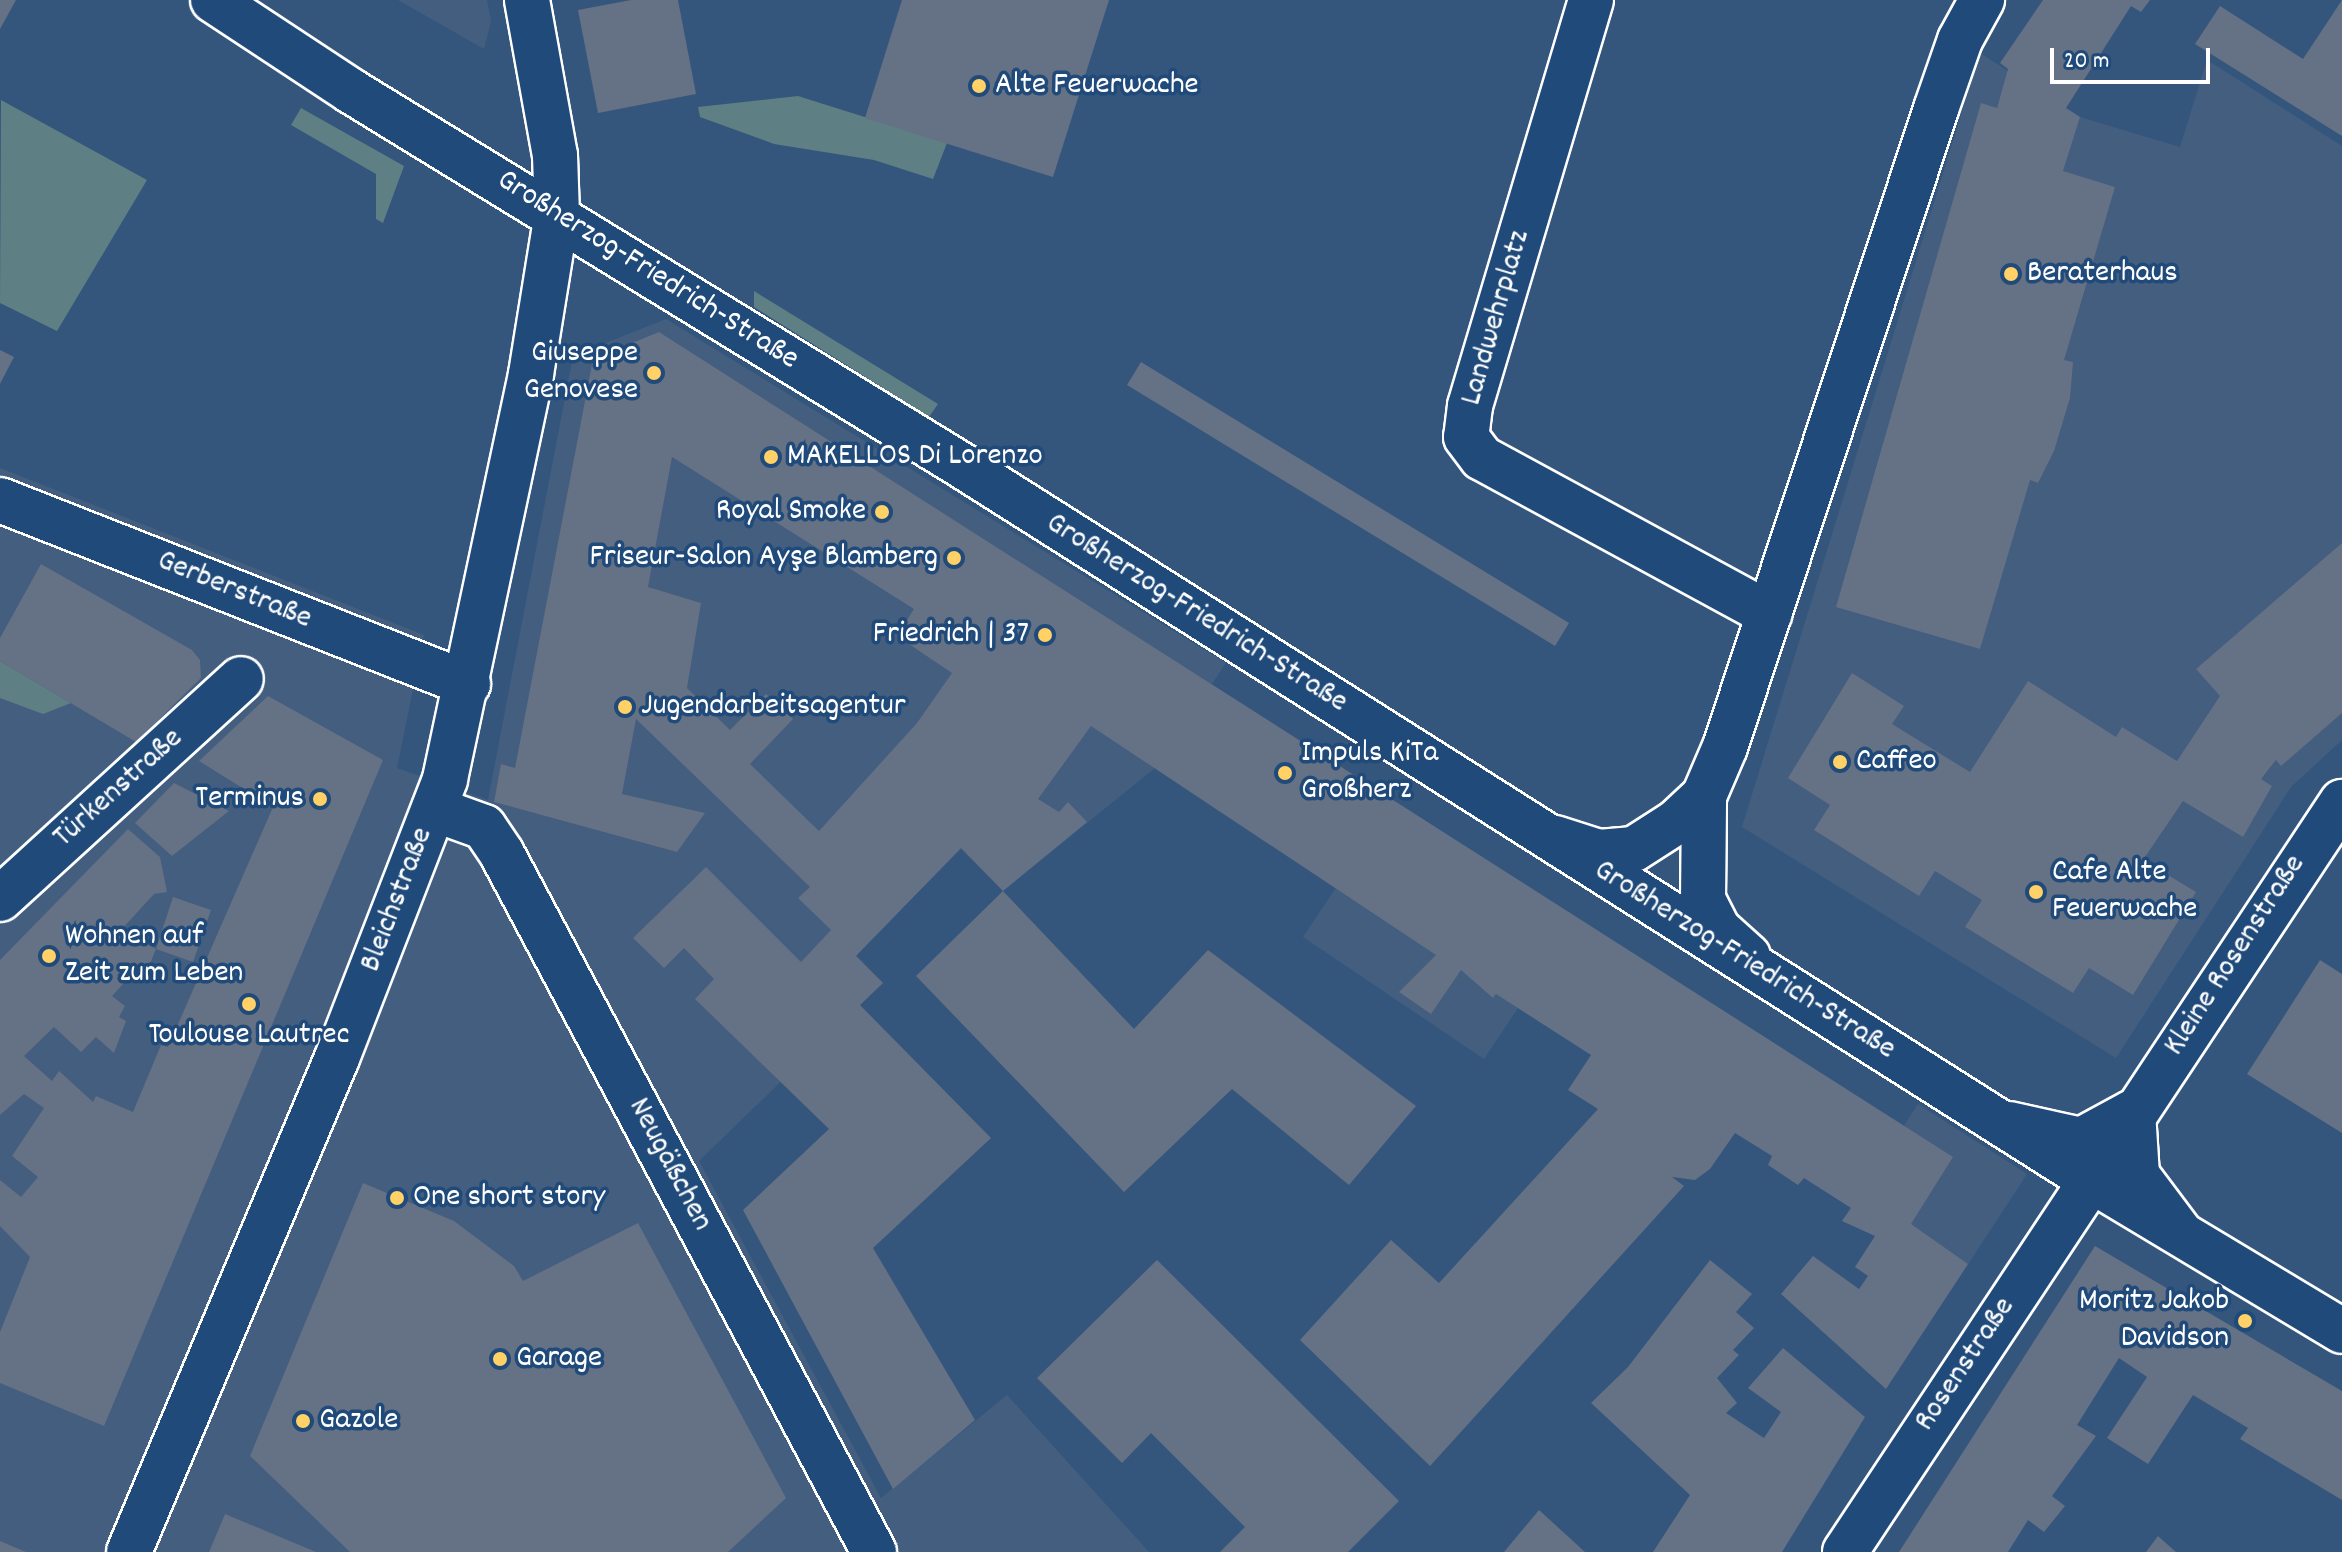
<!DOCTYPE html>
<meta charset="utf-8">
<style>
body{margin:0}
#map{position:relative;width:2342px;height:1552px;overflow:hidden;background:#34567d;font-family:Dekko,sans-serif}
div>[style]{position:absolute}
[style*='--x']{left:calc(var(--x)*1px);top:calc(var(--y)*1px);width:calc(var(--w)*1px);rotate:calc(var(--a)*1deg)}
.built>*{inset:0;background:#435e7f}
.green>*{inset:0;background:#5e7f83}
.building>*{inset:0;background:#657184}
.roads{filter:drop-shadow(2px 0 #fff) drop-shadow(-2px 0 #fff) drop-shadow(0 2px #fff) drop-shadow(0 -2px #fff)}
.minor>*{height:44px;margin:-22px;padding:0 22px;transform-origin:22px;border-radius:22px;background:#1f4a7a}
.major>*{height:44px;margin:-22px;padding:0 22px;transform-origin:22px;border-radius:22px;background:#1f4a7a}
.dots>*{width:22px;height:22px;translate:-50% -50%;box-sizing:border-box;border:4px solid #1f4a7a;border-radius:50%}
span{translate:-50% -50%;white-space:nowrap;text-align:center;line-height:1.15;-webkit-text-stroke:7px #1f4a7a;paint-order:stroke}
.poi-label{font-size:32px;color:#fff}
.left{translate:0 -50%;text-align:left}
.right{translate:-100% -50%;text-align:right}
.street-label{font-size:32px;color:#fff}
.scale{position:absolute;left:2050px;top:48px;width:160px;height:36px;box-sizing:border-box;border:4px solid #fff;border-top:0;padding-left:10px;font-size:24px;line-height:28px;white-space:nowrap;color:#fff;-webkit-text-stroke:6px #1f4a7a;paint-order:stroke}
</style>
<div id="map">
<div class="built">
<i style="clip-path:polygon(398px 0,487px 0,491px 21px,484px 49px)"></i>
<i style="clip-path:polygon(1980px 53px,2080px 117px,2180px 147px,2207px 60px,2342px 146px,2342px 740px,2291px 787px,2116px 1058px,1742px 827px)"></i>
<i style="clip-path:polygon(666px 319px,1226px 663px,1155px 768px,1003px 891px,961px 849px,856px 955px,883px 983px,699px 1161px,881px 1498px,1007px 1395px,1149px 1552px,0 1552px,0 468px,424px 635px,397px 768px,488px 800px,573px 356px)"></i>
<i style="clip-path:polygon(1394px 801px,1518px 1008px,1484px 1059px,1303px 937px)"></i>
<i style="clip-path:polygon(1918px 1104px,2027px 1174px,1950px 1292px,1892px 1253px,1875px 1236px,1842px 1221px)"></i>
</div>
<div class="green">
<i style="clip-path:polygon(798px 96px,947px 143px,933px 179px,874px 160px,774px 144px,700px 117px,698px 107px)"></i>
<i style="clip-path:polygon(1px 100px,147px 180px,57px 331px,0 303px)"></i>
<i style="clip-path:polygon(301px 108px,404px 166px,383px 223px,376px 219px,376px 174px,291px 125px)"></i>
<i style="clip-path:polygon(754px 291px,938px 404px,929px 417px,754px 307px)"></i>
<i style="clip-path:polygon(0 661px,71px 703px,43px 714px,0 698px)"></i>
</div>
<div class="building">
<i style="clip-path:polygon(0 0,16px 0,0 29px)"></i>
<i style="clip-path:polygon(631px 0,678px 0,696px 94px,598px 113px,578px 10px)"></i>
<i style="clip-path:polygon(902px 0,1109px 0,1053px 177px,865px 118px)"></i>
<i style="clip-path:polygon(2043px 0,2150px 0,2141px 12px,2131px 6px,2066px 108px,2080px 117px,2063px 171px,2115px 187px,2064px 360px,2073px 362px,2070px 398px,2054px 451px,2038px 483px,2030px 480px,1980px 649px,1836px 607px,1981px 103px,1997px 108px,2008px 69px,2000px 63px)"></i>
<i style="clip-path:polygon(2342px 0,2342px 136px,2195px 44px,2220px 6px,2303px 59px)"></i>
<i style="clip-path:polygon(evenodd,659px 332px,1953px 1157px,1911px 1224px,1968px 1264px,1886px 1389px,1781px 1294px,1813px 1256px,1859px 1289px,1868px 1276px,1855px 1267px,1875px 1236px,1842px 1221px,1851px 1208px,1804px 1178px,1798px 1185px,1768px 1165px,1772px 1156px,1735px 1133px,1710px 1169px,1695px 1180px,1672px 1177px,1684px 1186px,1430px 1466px,1300px 1340px,1391px 1240px,1439px 1283px,1598px 1109px,1568px 1090px,1591px 1055px,1496px 994px,1493px 998px,1461px 970px,1431px 1014px,1399px 992px,1436px 955px,1091px 726px,1038px 799px,1059px 812px,1068px 802px,1087px 822px,1003px 891px,961px 848px,856px 956px,883px 983px,860px 1005px,991px 1138px,873px 1248px,975px 1420px,893px 1489px,743px 1210px,829px 1129px,695px 999px,714px 979px,684px 948px,664px 968px,633px 938px,706px 867px,801px 962px,831px 930px,798px 898px,810px 887px,636px 719px,622px 794px,705px 813px,677px 852px,494px 802px,501px 764px,515px 768px,593px 359px,659px 332px,672px 457px,914px 609px,897px 636px,952px 673px,917px 723px,819px 831px,750px 764px,793px 719px,766px 694px,730px 730px,687px 688px,701px 603px,648px 587px,672px 457px)"></i>
<i style="clip-path:polygon(0 350px,14px 357px,0 384px)"></i>
<i style="clip-path:polygon(1141px 362px,1569px 623px,1555px 646px,1127px 385px)"></i>
<i style="clip-path:polygon(2342px 543px,2342px 713px,2281px 766px,2276px 760px,2268px 770px,2261px 779px,2272px 786px,2243px 837px,2183px 801px,2143px 860px,2196px 892px,2133px 995px,2089px 968px,2073px 993px,1965px 927px,1982px 900px,1935px 871px,1919px 896px,1814px 830px,1830px 805px,1788px 778px,1852px 673px,1904px 706px,1892px 724px,1970px 772px,2028px 681px,2116px 737px,2122px 727px,2177px 761px,2220px 696px,2196px 669px)"></i>
<i style="clip-path:polygon(41px 564px,192px 650px,200px 660px,201px 678px,136px 742px,0 661px,0 638px)"></i>
<i style="clip-path:polygon(268px 696px,383px 760px,104px 1426px,0 1383px,0 1332px,30px 1257px,0 1226px,0 1180px,21px 1197px,38px 1177px,12px 1156px,44px 1108px,24px 1094px,0 1115px,0 960px,128px 829px,160px 857px,167px 892px,154px 894px,121px 930px,156px 949px,173px 897px,211px 910px,193px 962px,156px 949px,143px 981px,126px 966px,117px 975px,125px 982px,112px 996px,125px 1006px,119px 1017px,126px 1021px,114px 1053px,96px 1037px,81px 1052px,54px 1027px,24px 1056px,52px 1081px,59px 1071px,93px 1102px,96px 1096px,133px 1112px,161px 1045px,168px 1047px,273px 807px,199px 761px)"></i>
<i style="clip-path:polygon(174px 783px,229px 811px,172px 856px,135px 823px)"></i>
<i style="clip-path:polygon(1003px 891px,1134px 1029px,1208px 950px,1416px 1106px,1349px 1185px,1232px 1089px,1124px 1192px,916px 976px)"></i>
<i style="clip-path:polygon(2320px 960px,2342px 974px,2342px 1133px,2247px 1074px)"></i>
<i style="clip-path:polygon(363px 1183px,454px 1221px,514px 1266px,523px 1281px,638px 1223px,786px 1498px,728px 1552px,350px 1552px,250px 1456px)"></i>
<i style="clip-path:polygon(2095px 1246px,2342px 1391px,2342px 1500px,2240px 1439px,2248px 1428px,2193px 1395px,2148px 1464px,2107px 1438px,2147px 1377px,2119px 1358px,2077px 1425px,2096px 1436px,2052px 1496px,2065px 1506px,2044px 1532px,2028px 1520px,2008px 1552px,1899px 1552px)"></i>
<i style="clip-path:polygon(1157px 1260px,1399px 1501px,1348px 1552px,1220px 1552px,1245px 1527px,1151px 1433px,1122px 1463px,1037px 1378px)"></i>
<i style="clip-path:polygon(1710px 1260px,1752px 1294px,1736px 1312px,1754px 1328px,1733px 1350px,1739px 1355px,1717px 1378px,1737px 1403px,1726px 1413px,1764px 1438px,1781px 1412px,1748px 1388px,1783px 1348px,1865px 1417px,1782px 1552px,1653px 1552px,1690px 1495px,1591px 1403px,1628px 1367px)"></i>
<i style="clip-path:polygon(1539px 1510px,1585px 1552px,1504px 1552px)"></i>
<i style="clip-path:polygon(225px 1514px,278px 1536px,316px 1552px,209px 1552px)"></i>
<i style="clip-path:polygon(2158px 1536px,2176px 1552px,2146px 1552px)"></i>
<i style="clip-path:polygon(0 1541px,26px 1552px,0 1552px)"></i>
</div>
<div class="roads">
<div class="minor">
<i style="--x:527;--y:0;--w:158;--a:79.8"></i>
<i style="--x:555;--y:155;--w:59;--a:88.1"></i>
<i style="--x:1591;--y:0;--w:424;--a:106.6"></i>
<i style="--x:1470;--y:406;--w:31;--a:97"></i>
<i style="--x:1466;--y:437;--w:26;--a:53"></i>
<i style="--x:1482;--y:458;--w:327;--a:28.5"></i>
<i style="--x:0;--y:500;--w:503;--a:21.46"></i>
<i style="--x:434;--y:809;--w:53;--a:19.8"></i>
<i style="--x:484;--y:827;--w:32;--a:56"></i>
<i style="--x:502;--y:854;--w:791;--a:61.94"></i>
<i style="--x:1555;--y:838;--w:46;--a:17.7"></i>
<i style="--x:1599;--y:852;--w:35;--a:-5"></i>
<i style="--x:1634;--y:849;--w:50;--a:-32.7"></i>
<i style="--x:1676;--y:822;--w:38;--a:-43"></i>
<i style="--x:0;--y:899;--w:326;--a:-42.4"></i>
<i style="--x:1748;--y:956;--w:40;--a:-138"></i>
<i style="--x:1718;--y:929;--w:33;--a:-117"></i>
<i style="--x:1703;--y:900;--w:104;--a:-89.4"></i>
<i style="--x:1704;--y:796;--w:53;--a:-66.8"></i>
<i style="--x:1725;--y:747;--w:672;--a:-71.7"></i>
<i style="--x:1936;--y:109;--w:73;--a:-70.8"></i>
<i style="--x:1960;--y:40;--w:46;--a:-61.2"></i>
<i style="--x:2133;--y:1112;--w:63;--a:86.4"></i>
<i style="--x:2137;--y:1175;--w:70;--a:53.1"></i>
<i style="--x:2009;--y:1124;--w:74;--a:12.5"></i>
<i style="--x:2081;--y:1140;--w:57;--a:-28.4"></i>
<i style="--x:1845;--y:1552;--w:900;--a:-56.47"></i>
</div>
<div class="major">
<i style="--x:213;--y:0;--w:165;--a:33.4"></i>
<i style="--x:351;--y:91;--w:716;--a:31.51"></i>
<i style="--x:961;--y:465;--w:1335;--a:32.33"></i>
<i style="--x:2089;--y:1179;--w:295;--a:31"></i>
<i style="--x:129;--y:1552;--w:536;--a:-67.17"></i>
<i style="--x:337;--y:1058;--w:299;--a:-68.8"></i>
<i style="--x:445;--y:779;--w:414;--a:-78"></i>
<i style="--x:531;--y:374;--w:162;--a:-80.8"></i>
</div>
</div>
<div class="dots">
<i style="left:979px;top:86px;background:#ffd166"></i>
<i style="left:2011px;top:274px;background:#ffd166"></i>
<i style="left:654px;top:373px;background:#ffd166"></i>
<i style="left:771px;top:457px;background:#ffd166"></i>
<i style="left:882px;top:512px;background:#ffd166"></i>
<i style="left:954px;top:558px;background:#ffd166"></i>
<i style="left:1045px;top:635px;background:#ffd166"></i>
<i style="left:625px;top:707px;background:#ffd166"></i>
<i style="left:1840px;top:762px;background:#ffd166"></i>
<i style="left:1285px;top:773px;background:#ffd166"></i>
<i style="left:320px;top:799px;background:#ffd166"></i>
<i style="left:2036px;top:892px;background:#ffd166"></i>
<i style="left:49px;top:956px;background:#ffd166"></i>
<i style="left:249px;top:1004px;background:#ffd166"></i>
<i style="left:397px;top:1198px;background:#ffd166"></i>
<i style="left:2245px;top:1321px;background:#ffd166"></i>
<i style="left:500px;top:1359px;background:#ffd166"></i>
<i style="left:303px;top:1421px;background:#ffd166"></i>
</div>
<div class="poi-label">
<span class="left" style="left:995px;top:86px">Alte Feuerwache</span>
<span class="left" style="left:2027px;top:274px">Beraterhaus</span>
<span class="right" style="left:638px;top:373px">Giuseppe<br>Genovese</span>
<span class="left" style="left:787px;top:457px">MAKELLOS Di Lorenzo</span>
<span class="right" style="left:866px;top:512px">Royal Smoke</span>
<span class="right" style="left:938px;top:558px">Friseur-Salon Ayşe Blamberg</span>
<span class="right" style="left:1029px;top:635px">Friedrich | 37</span>
<span class="left" style="left:641px;top:707px">Jugendarbeitsagentur</span>
<span class="left" style="left:1301px;top:773px">Impuls KiTa<br>Großherz</span>
<span class="left" style="left:1856px;top:762px">Caffeo</span>
<span class="right" style="left:304px;top:799px">Terminus</span>
<span class="left" style="left:2052px;top:892px">Cafe Alte<br>Feuerwache</span>
<span class="left" style="left:65px;top:956px">Wohnen auf<br>Zeit zum Leben</span>
<span style="left:249px;top:1036px">Toulouse Lautrec</span>
<span class="left" style="left:413px;top:1198px">One short story</span>
<span class="right" style="left:2229px;top:1321px">Moritz Jakob<br>Davidson</span>
<span class="left" style="left:516px;top:1359px">Garage</span>
<span class="left" style="left:319px;top:1421px">Gazole</span>
</div>
<div class="street-label">
<span style="left:647px;top:271px;rotate:32deg">Großherzog-Friedrich-Straße</span>
<span style="left:1497px;top:318px;rotate:-74deg">Landwehrplatz</span>
<span style="left:234px;top:591px;rotate:22deg">Gerberstraße</span>
<span style="left:1196px;top:614px;rotate:32deg">Großherzog-Friedrich-Straße</span>
<span style="left:119px;top:789px;rotate:-42deg">Türkenstraße</span>
<span style="left:398px;top:900px;rotate:-69deg">Bleichstraße</span>
<span style="left:2236px;top:956px;rotate:-57deg">Kleine Rosenstraße</span>
<span style="left:1744px;top:961px;rotate:32deg">Großherzog-Friedrich-Straße</span>
<span style="left:669px;top:1165px;rotate:62deg">Neugäßchen</span>
<span style="left:1966px;top:1365px;rotate:-56deg">Rosenstraße</span>
</div>
<div class="scale">20 m</div>
</div>
